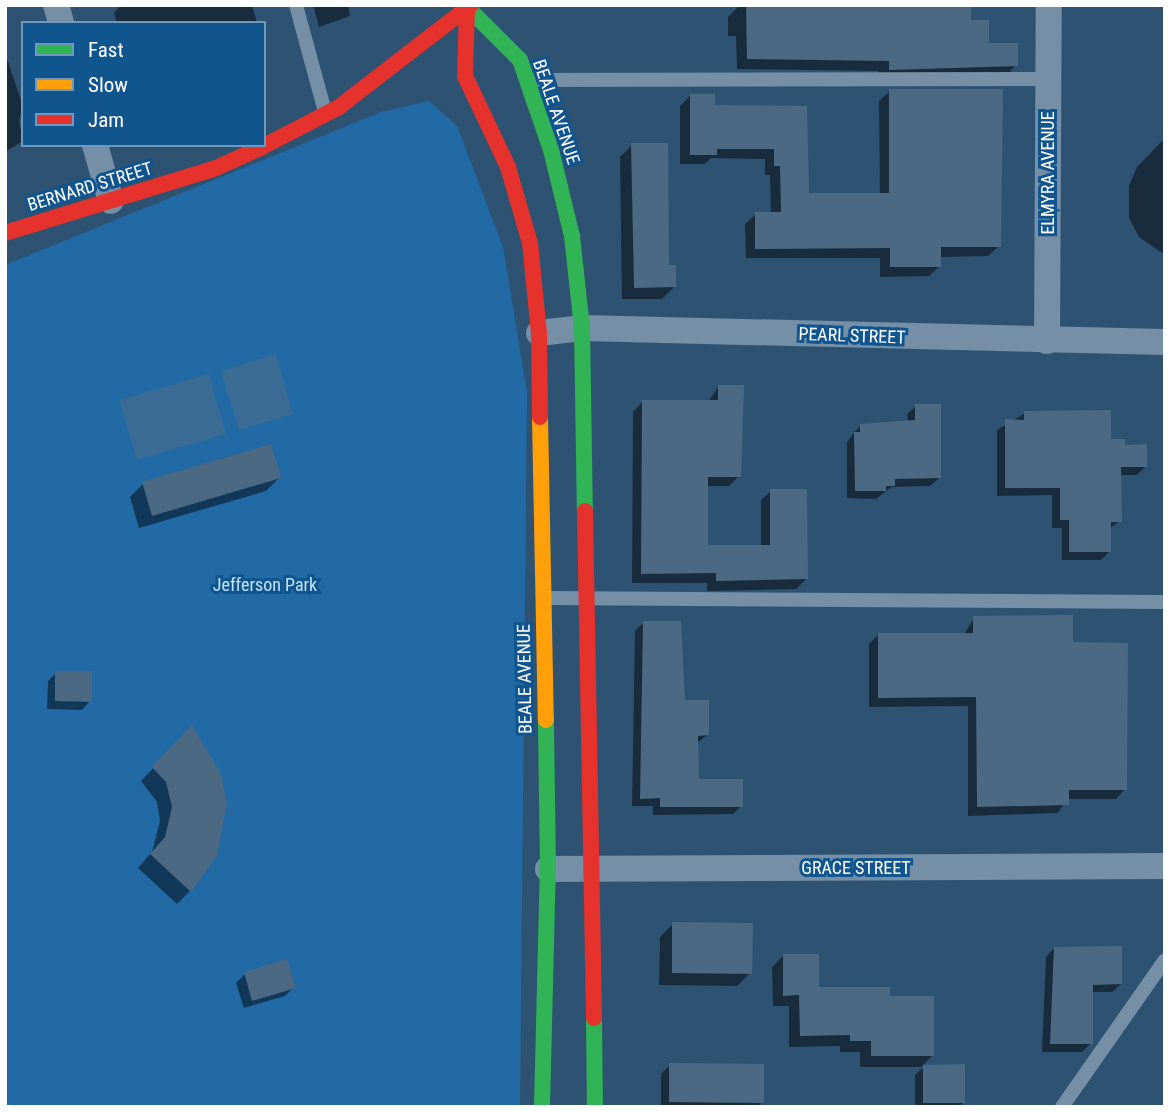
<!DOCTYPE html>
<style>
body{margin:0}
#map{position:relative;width:1170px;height:1112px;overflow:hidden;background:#2e5372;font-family:"Roboto Condensed",sans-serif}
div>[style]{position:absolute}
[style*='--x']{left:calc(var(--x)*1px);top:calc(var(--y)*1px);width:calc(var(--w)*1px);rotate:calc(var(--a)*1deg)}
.green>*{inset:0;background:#216aa5}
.water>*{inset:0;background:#3b6c95}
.shadow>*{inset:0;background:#0007}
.building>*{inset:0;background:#4b6982}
.lane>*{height:14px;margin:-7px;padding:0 7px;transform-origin:7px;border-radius:7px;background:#758fa6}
.street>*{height:26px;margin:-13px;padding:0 13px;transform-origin:13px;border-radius:13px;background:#758fa6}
.fast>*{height:16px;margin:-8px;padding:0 8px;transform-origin:8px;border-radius:8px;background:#30b455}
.slow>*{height:16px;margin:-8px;padding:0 8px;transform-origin:8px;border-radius:8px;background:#ff9f0a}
.jam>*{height:16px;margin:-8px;padding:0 8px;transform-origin:8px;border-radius:8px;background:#e5322d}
span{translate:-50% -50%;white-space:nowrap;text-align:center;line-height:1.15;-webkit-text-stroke:6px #11558f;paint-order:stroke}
.street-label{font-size:18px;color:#fff}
.park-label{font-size:18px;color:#c2e3fd}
.frame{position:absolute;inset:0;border:7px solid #fff;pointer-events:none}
.legend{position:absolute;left:21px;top:21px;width:245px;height:126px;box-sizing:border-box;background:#11558f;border:2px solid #7099bc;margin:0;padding:9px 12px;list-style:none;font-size:21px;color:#fff}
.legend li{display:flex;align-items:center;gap:14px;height:35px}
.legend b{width:35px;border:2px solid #7099bc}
</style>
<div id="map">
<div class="green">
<i style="clip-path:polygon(429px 101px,457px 126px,503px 247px,527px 392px,520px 1107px,5px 1107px,5px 265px,381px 112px)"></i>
</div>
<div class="water">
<i style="clip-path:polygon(276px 354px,293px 414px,239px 430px,221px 371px)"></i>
<i style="clip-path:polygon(209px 374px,226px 434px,137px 460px,119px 400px)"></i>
</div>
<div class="shadow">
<i style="clip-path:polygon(121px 5px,252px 5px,257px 23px,117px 23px,114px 13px)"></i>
<i style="clip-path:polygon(313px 5px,348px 5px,350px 16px,319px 27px)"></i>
<i style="clip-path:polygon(969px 6px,969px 22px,987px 45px,1016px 65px,1006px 76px,879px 80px,879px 71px,737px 69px,736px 36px,728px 36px,728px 17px,738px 7px)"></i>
<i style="clip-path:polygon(5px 53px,23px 106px,19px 121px,23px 141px,5px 152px)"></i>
<i style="clip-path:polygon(890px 91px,999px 246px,988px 256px,940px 257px,940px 266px,929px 276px,880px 277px,880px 258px,746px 258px,745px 224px,756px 214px,771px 214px,770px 175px,765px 175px,765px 159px,711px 158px,705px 164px,680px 164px,680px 106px,690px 96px,713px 107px,805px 107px,807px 195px,880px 195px,879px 101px)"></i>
<i style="clip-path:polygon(1165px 138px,1165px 255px,1139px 237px,1129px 218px,1129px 186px,1137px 167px)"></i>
<i style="clip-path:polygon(632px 145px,674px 287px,662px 299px,622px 299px,620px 157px)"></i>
<i style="clip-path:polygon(718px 387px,739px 476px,729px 486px,706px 486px,706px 547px,761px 547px,761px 500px,771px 491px,806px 579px,796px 589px,707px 591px,707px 583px,632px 583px,633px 412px,642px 402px,708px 402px)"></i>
<i style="clip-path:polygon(916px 406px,939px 478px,930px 486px,891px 487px,876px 499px,847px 498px,847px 442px,852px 435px,860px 426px,908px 422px,907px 414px)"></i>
<i style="clip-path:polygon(1025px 413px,1123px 447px,1146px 466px,1137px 475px,1120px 475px,1120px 521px,1109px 529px,1109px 552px,1101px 560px,1062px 560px,1062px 528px,1052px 528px,1052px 495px,997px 496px,997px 430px)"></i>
<i style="clip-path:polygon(279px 478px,266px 491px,139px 528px,130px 497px,143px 484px)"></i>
<i style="clip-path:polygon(974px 618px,1071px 644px,1125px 789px,1116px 799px,1067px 799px,1058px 813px,968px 816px,968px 706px,869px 707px,869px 644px,878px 635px,964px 634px)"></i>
<i style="clip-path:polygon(643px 623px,683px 702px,707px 735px,697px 743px,697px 781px,741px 806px,733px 814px,653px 815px,653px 806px,632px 806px,635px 631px)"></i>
<i style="clip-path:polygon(56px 673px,90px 701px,82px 710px,47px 709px,48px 681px)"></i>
<i style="clip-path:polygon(179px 741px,190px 891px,177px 904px,138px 868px,152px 852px,160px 821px,157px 802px,141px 781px)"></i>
<i style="clip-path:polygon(673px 924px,750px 973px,737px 986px,659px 985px,660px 937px)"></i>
<i style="clip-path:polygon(1054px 948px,1121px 984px,1112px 992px,1091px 992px,1091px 1043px,1082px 1052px,1042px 1052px,1046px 957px)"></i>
<i style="clip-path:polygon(784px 955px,817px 989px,889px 998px,933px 1055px,921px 1067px,860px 1067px,860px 1052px,840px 1052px,840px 1046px,789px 1047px,789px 1006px,773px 1006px,772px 967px)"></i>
<i style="clip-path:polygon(245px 974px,294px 987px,285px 996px,244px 1008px,236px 983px)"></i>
<i style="clip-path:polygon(670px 1065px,762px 1102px,757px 1107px,661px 1107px,661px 1074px)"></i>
<i style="clip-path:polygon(924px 1067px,963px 1103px,959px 1107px,915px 1107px,915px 1075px)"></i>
</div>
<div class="building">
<i style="clip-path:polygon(746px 5px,971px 5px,971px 20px,989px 20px,989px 43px,1018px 43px,1018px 66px,889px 70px,889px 61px,747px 59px)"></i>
<i style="clip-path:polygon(889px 89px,1003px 89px,1001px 247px,941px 247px,941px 267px,890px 267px,890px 248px,755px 249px,755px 212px,781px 212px,780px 166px,774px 166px,774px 149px,717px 149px,717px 155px,690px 155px,690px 94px,715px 94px,715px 105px,807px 106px,809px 193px,889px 193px)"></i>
<i style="clip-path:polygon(631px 143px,668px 143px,669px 265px,676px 265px,676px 287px,634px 288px)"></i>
<i style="clip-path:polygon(718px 385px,744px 385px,741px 477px,708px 477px,708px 545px,770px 545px,770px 489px,807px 489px,808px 579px,716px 581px,716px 573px,641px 574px,642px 400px,718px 400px)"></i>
<i style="clip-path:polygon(915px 404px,941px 404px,941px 478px,895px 479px,895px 486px,886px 486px,886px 491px,855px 491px,854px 432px,860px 432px,860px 424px,915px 420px)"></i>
<i style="clip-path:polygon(1111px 410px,1111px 439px,1125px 439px,1125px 445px,1147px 444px,1147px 467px,1121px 467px,1122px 522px,1111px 522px,1111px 552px,1069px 552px,1069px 520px,1060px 520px,1060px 488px,1005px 488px,1005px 419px,1024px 420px,1024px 411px)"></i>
<i style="clip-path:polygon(271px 444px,281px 478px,152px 516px,142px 482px)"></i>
<i style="clip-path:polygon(1073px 615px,1073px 642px,1128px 643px,1127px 790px,1069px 790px,1069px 805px,977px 807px,976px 697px,878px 698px,878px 633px,973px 633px,973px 616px)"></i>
<i style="clip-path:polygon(643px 621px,681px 621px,685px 700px,709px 700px,709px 735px,698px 736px,699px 779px,743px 779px,743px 807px,660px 807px,660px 798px,640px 799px)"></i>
<i style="clip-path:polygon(55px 671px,92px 671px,92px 702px,55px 701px)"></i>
<i style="clip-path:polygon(192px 725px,221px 774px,227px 803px,217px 856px,191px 892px,150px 854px,165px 837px,172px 807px,166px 782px,152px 767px)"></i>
<i style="clip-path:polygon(672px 922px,753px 923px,752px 974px,672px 973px)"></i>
<i style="clip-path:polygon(1122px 946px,1122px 984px,1093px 985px,1093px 1044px,1050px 1044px,1054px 947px)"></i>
<i style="clip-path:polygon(783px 954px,819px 954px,819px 987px,890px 987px,890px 996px,934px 996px,934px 1056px,871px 1056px,871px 1041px,850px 1041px,850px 1035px,800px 1036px,799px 995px,783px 996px)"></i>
<i style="clip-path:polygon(287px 959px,296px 988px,252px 1001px,244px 972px)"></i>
<i style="clip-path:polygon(669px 1063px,764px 1064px,764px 1103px,669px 1102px)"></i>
<i style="clip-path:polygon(965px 1064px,965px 1103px,923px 1103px,923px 1065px)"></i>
</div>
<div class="lane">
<i style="--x:296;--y:5;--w:111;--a:74.8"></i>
<i style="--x:528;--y:80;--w:521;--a:-0.11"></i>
<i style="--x:545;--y:598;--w:620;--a:0.37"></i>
<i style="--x:1062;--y:1107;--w:179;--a:-55"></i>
</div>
<div class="street">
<i style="--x:56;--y:5;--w:19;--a:74"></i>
<i style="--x:95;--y:145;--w:58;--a:74.1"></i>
<i style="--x:539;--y:333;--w:43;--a:-6.6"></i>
<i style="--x:582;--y:328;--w:583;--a:1.38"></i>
<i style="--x:1047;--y:341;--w:336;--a:-89.7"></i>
<i style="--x:548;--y:869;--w:617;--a:-0.28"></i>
</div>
<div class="fast">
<i style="--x:465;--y:5;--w:78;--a:45"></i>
<i style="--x:520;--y:60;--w:95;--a:71"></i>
<i style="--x:551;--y:150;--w:89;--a:76.3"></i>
<i style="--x:572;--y:236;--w:93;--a:83.8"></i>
<i style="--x:582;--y:328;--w:183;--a:89.1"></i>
<i style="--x:594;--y:1018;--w:89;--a:89.4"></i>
<i style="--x:542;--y:1107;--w:238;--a:-88.6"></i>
<i style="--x:548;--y:869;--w:149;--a:-90.8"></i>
</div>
<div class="slow">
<i style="--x:540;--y:417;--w:303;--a:88.9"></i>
</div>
<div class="jam">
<i style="--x:467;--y:8;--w:68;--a:91.7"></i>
<i style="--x:465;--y:76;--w:101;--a:64.7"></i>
<i style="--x:508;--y:167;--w:79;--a:73.9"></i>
<i style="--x:530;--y:243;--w:90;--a:84.3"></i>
<i style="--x:539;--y:333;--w:84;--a:89.3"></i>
<i style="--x:5;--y:233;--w:221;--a:-17.1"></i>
<i style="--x:216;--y:168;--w:48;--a:-24.4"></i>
<i style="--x:260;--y:148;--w:89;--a:-27.4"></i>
<i style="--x:339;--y:107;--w:167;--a:-37.7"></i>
<i style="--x:585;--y:511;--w:507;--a:88.98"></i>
</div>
<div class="street-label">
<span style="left:556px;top:112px;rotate:71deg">BEALE AVENUE</span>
<span style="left:1048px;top:173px;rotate:-90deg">ELMYRA AVENUE</span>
<span style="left:90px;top:187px;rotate:-17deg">BERNARD STREET</span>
<span style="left:852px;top:336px;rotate:2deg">PEARL STREET</span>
<span style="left:525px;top:679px;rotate:-91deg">BEALE AVENUE</span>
<span style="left:856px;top:868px">GRACE STREET</span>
</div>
<div class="park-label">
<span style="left:265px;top:585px">Jefferson Park</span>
</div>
<div class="frame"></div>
<ul class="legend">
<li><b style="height:9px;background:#30b455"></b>Fast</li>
<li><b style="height:9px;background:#ff9f0a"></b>Slow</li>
<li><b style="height:9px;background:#e5322d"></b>Jam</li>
</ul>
</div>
